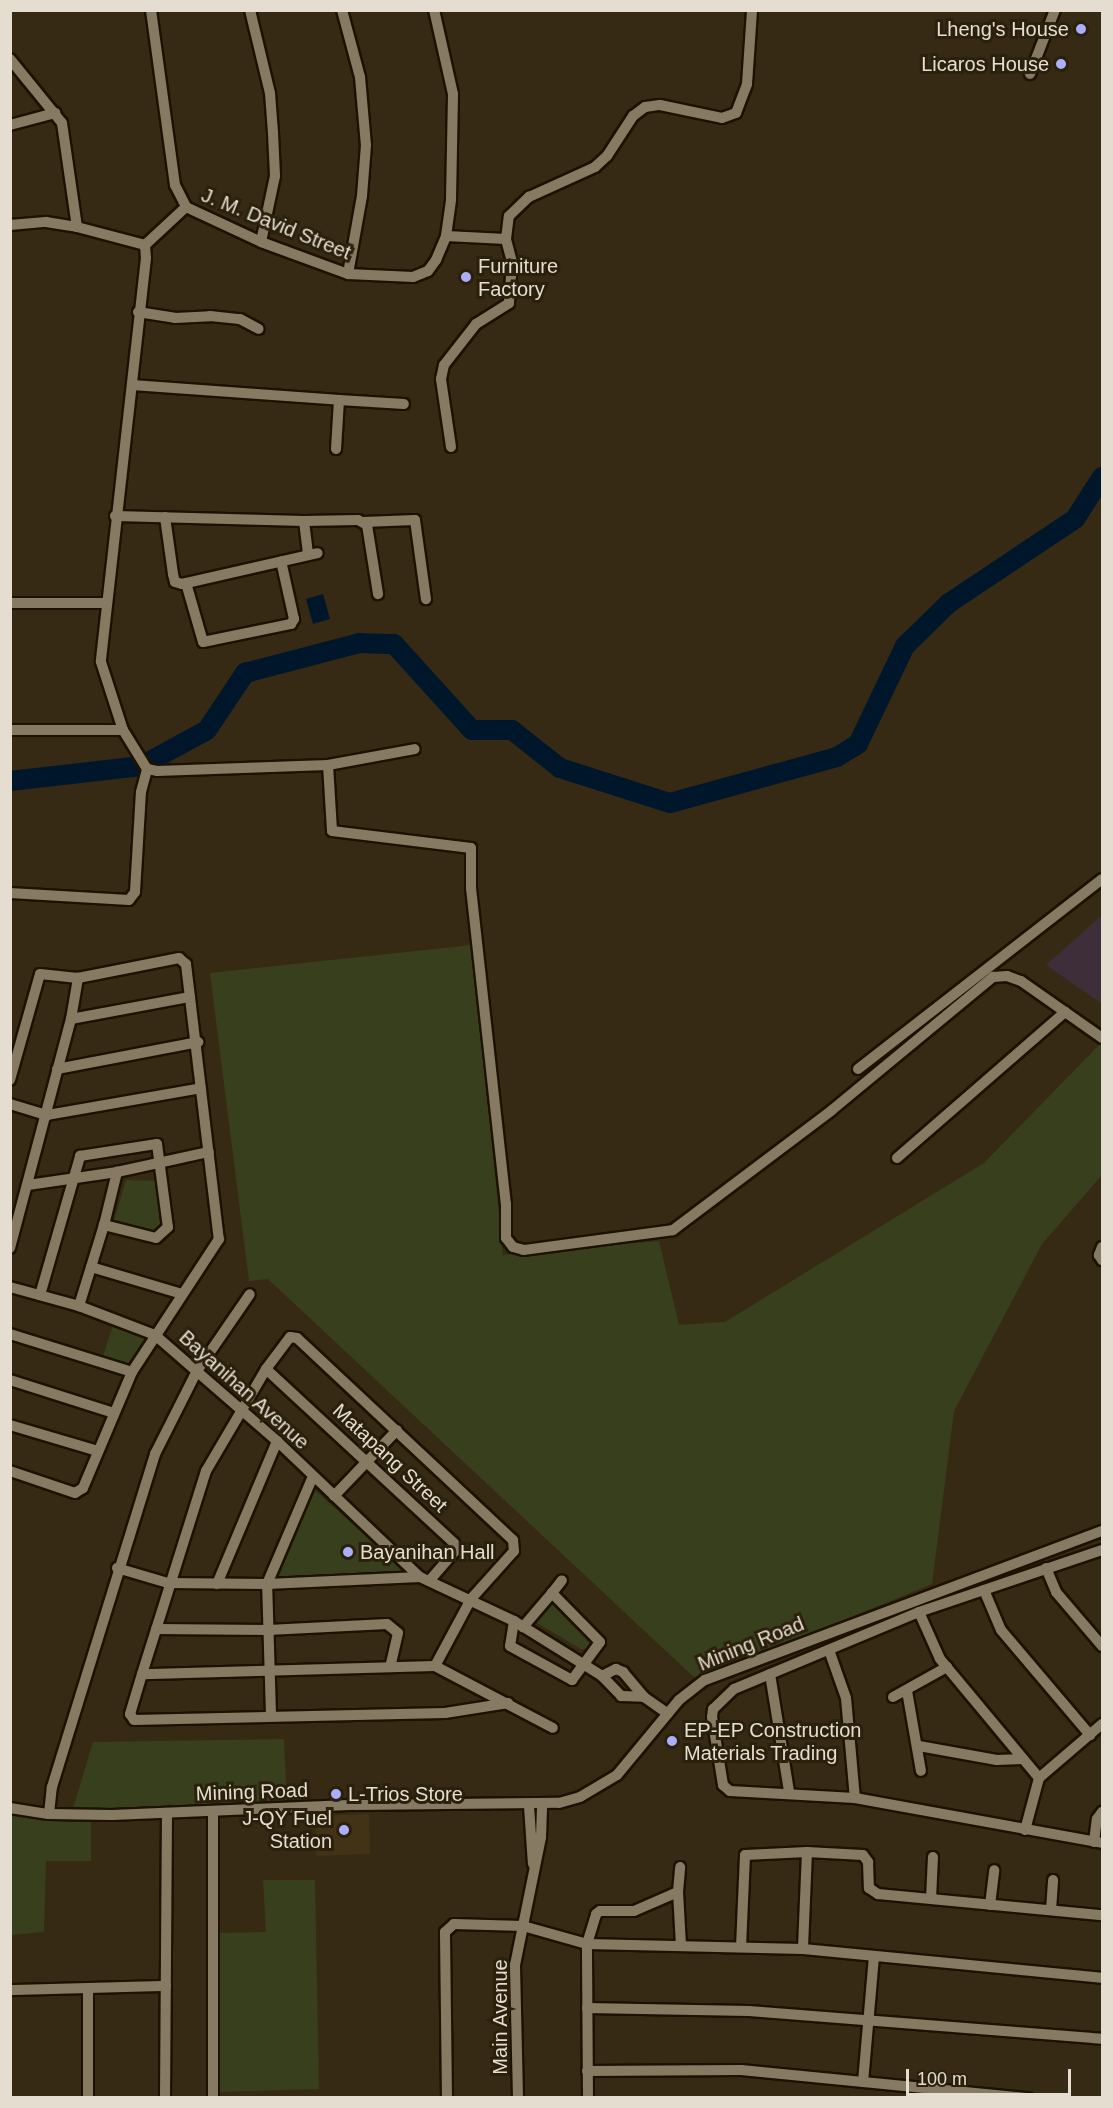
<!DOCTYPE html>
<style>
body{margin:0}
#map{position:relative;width:1113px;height:2108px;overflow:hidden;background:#362a15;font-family:Arial,sans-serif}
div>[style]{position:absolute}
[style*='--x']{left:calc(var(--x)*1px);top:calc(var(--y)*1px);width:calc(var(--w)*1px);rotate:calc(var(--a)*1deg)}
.built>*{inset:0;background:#423317}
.education>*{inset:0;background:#3d2e3a}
.green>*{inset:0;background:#383f1d}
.water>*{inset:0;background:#00172b}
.river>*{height:20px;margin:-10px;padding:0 10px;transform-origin:10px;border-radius:10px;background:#00172b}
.roads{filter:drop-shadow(2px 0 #1d1201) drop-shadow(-2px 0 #1d1201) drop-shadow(0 2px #1d1201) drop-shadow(0 -2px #1d1201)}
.minor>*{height:10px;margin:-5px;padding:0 5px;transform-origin:5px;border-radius:5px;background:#877a62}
.dots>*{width:16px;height:16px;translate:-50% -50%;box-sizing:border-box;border:3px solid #2b200b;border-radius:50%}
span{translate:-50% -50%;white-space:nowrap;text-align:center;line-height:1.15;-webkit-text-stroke:6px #2b200b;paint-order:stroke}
.poi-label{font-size:20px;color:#e5ddd0}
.right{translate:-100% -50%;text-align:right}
.left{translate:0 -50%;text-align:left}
.street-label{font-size:20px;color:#e5ddd0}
.frame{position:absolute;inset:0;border:12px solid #e5ddd0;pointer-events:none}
.scale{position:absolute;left:906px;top:2069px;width:165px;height:27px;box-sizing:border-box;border:3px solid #e5ddd0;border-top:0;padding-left:8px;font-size:18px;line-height:21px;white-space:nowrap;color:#e5ddd0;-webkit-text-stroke:4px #2b200b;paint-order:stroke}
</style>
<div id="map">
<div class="built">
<i style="clip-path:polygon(369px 1814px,370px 1854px,316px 1856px,315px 1816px)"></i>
</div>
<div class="education">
<i style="clip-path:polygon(1102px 915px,1102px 1004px,1046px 965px)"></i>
</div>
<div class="green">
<i style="clip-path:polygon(472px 945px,503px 1255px,659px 1241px,679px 1325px,725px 1322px,984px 1163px,1100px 1044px,1102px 1046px,1102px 1175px,1042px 1244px,954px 1411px,932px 1584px,697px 1680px,268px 1279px,249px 1281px,210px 973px)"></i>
<i style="clip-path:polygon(126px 1180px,161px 1181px,163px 1233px,113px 1224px)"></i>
<i style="clip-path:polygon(113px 1325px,150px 1340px,132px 1368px,102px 1359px)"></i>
<i style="clip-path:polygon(310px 1486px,408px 1573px,272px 1578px)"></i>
<i style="clip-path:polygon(551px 1600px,599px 1640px,590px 1650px,581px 1649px,537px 1623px,535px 1619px)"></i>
<i style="clip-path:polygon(284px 1739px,287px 1802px,72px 1812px,93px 1742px)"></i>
<i style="clip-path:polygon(12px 1815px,91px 1821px,91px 1861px,46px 1861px,44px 1932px,11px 1935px)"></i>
<i style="clip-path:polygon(263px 1880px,315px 1880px,319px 2089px,218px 2092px,218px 1933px,266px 1932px)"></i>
</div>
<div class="water">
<i style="clip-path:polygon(323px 594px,330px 619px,313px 624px,306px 599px)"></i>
</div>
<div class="river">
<i style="--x:10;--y:781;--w:132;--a:-6.5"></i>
<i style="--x:141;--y:766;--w:75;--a:-28.6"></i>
<i style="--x:207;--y:730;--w:69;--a:-56.3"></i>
<i style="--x:245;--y:673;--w:118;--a:-14.7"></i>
<i style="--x:359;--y:643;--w:35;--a:2"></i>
<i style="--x:394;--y:644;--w:116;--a:47.8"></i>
<i style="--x:472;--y:730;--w:40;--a:0"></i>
<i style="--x:512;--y:730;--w:61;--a:38.4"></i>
<i style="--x:560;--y:768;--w:115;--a:17.7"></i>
<i style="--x:670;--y:803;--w:173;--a:-15.4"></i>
<i style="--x:837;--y:757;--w:25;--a:-32"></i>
<i style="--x:858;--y:744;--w:109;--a:-64.4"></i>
<i style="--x:905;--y:646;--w:62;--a:-44.3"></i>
<i style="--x:949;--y:603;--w:151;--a:-33.7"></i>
<i style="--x:1075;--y:519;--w:50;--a:-57.3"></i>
</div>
<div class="roads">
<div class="minor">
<i style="--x:151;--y:10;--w:177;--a:82.2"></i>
<i style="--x:175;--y:185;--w:25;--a:63"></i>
<i style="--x:186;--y:207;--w:83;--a:25"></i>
<i style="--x:261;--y:242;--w:93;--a:20.2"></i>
<i style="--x:348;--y:274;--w:65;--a:2.6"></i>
<i style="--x:413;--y:277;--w:16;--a:-22"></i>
<i style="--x:428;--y:271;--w:14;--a:-54"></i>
<i style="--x:436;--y:260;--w:26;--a:-67"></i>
<i style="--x:446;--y:236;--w:37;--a:-82"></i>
<i style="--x:451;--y:199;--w:105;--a:-88.9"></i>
<i style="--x:453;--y:94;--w:86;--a:-102.7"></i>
<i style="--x:250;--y:10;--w:85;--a:76.5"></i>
<i style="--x:270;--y:93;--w:40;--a:85.7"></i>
<i style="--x:273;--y:133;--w:43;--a:87.3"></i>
<i style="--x:275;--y:176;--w:67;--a:102"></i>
<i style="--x:342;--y:10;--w:69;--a:75"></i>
<i style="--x:360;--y:77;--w:68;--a:85"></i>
<i style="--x:366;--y:145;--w:51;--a:94.5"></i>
<i style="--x:362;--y:196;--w:79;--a:100.2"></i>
<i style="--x:10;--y:59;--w:82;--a:50.9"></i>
<i style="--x:62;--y:123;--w:105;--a:81.8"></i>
<i style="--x:77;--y:227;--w:70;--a:14.8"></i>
<i style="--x:145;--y:245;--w:13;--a:86"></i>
<i style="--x:146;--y:258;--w:406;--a:96.4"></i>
<i style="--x:101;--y:662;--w:71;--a:72.1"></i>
<i style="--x:123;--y:730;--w:46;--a:58.4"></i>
<i style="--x:147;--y:769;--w:10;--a:11"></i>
<i style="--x:157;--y:771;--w:171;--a:-2"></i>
<i style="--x:328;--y:765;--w:88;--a:-10.4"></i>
<i style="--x:1030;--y:74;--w:69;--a:-68.7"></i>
<i style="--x:10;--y:125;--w:47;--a:-14.9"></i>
<i style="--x:10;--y:225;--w:36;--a:-5"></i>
<i style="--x:46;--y:222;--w:31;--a:9"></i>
<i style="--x:446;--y:236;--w:60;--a:2.9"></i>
<i style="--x:145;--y:245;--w:56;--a:-42.8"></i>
<i style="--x:138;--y:312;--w:37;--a:9"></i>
<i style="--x:175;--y:318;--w:35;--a:-3"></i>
<i style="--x:210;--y:316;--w:30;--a:6"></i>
<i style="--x:240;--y:319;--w:21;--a:28"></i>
<i style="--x:132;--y:385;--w:208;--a:4.1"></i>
<i style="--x:339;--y:400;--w:49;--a:93.5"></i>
<i style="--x:339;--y:400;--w:65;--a:3.5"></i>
<i style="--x:451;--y:447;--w:69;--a:-98.4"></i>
<i style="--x:441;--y:379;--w:14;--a:-78"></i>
<i style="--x:444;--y:365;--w:52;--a:-52"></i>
<i style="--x:476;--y:324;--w:39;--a:-32"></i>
<i style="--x:509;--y:303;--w:41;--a:-85.8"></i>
<i style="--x:512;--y:262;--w:24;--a:-105"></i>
<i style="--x:506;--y:239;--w:23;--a:-83"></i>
<i style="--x:509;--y:216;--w:28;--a:-44"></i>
<i style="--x:529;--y:197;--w:72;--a:-24.4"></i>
<i style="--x:595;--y:167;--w:16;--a:-43"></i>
<i style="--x:607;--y:156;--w:48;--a:-57"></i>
<i style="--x:633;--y:116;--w:15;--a:-37"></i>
<i style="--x:645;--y:107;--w:15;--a:-8"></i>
<i style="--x:660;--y:105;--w:63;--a:11.8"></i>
<i style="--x:722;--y:118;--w:15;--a:-20"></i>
<i style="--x:736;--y:113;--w:31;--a:-69"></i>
<i style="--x:747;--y:84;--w:74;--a:-86.1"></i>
<i style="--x:115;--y:516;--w:189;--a:1.5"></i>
<i style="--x:304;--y:521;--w:33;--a:83"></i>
<i style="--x:165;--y:517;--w:58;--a:82"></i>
<i style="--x:173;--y:574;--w:8;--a:76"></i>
<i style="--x:175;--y:582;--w:7;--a:16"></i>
<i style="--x:182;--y:584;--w:139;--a:-12.8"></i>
<i style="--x:304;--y:521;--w:54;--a:-1.1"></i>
<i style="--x:358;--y:520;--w:10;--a:29"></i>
<i style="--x:367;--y:525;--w:70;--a:80.9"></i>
<i style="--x:363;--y:522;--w:52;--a:-2.2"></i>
<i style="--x:415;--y:520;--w:80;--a:82.1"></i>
<i style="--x:186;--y:583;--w:61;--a:73.9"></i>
<i style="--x:203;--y:642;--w:90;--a:-11.6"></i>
<i style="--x:291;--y:624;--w:6;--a:-59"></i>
<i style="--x:294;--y:619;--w:59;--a:-102.6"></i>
<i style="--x:10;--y:603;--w:97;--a:0"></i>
<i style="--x:10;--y:730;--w:113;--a:0"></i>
<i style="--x:328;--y:765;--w:66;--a:86.5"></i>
<i style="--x:332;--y:831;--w:140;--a:7"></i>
<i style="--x:471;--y:848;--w:40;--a:90"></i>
<i style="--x:471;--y:888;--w:318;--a:83.7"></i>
<i style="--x:506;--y:1204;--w:34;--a:90"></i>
<i style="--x:506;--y:1238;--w:11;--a:52"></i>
<i style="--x:513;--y:1247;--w:11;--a:15"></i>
<i style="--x:524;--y:1250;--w:150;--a:-7.6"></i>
<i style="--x:673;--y:1230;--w:199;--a:-37"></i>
<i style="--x:832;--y:1110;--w:209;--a:-39.6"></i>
<i style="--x:993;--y:977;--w:14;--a:-4"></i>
<i style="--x:1007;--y:976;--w:15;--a:20"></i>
<i style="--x:1021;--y:981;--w:99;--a:35.1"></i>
<i style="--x:10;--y:893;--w:119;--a:3.4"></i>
<i style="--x:129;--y:900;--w:10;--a:-53"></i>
<i style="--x:135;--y:892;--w:100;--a:-86.6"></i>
<i style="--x:141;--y:792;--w:24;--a:-75"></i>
<i style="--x:71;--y:1019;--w:121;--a:-10.5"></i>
<i style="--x:57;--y:1069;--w:144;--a:-10.8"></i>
<i style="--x:858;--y:1069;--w:309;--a:-37.9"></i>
<i style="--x:10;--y:1080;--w:110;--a:-74.2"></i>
<i style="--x:40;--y:974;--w:38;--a:6"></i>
<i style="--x:78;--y:978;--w:103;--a:-11.2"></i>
<i style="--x:179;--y:958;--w:9;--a:41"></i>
<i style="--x:186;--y:964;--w:277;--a:83.2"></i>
<i style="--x:219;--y:1239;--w:159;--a:123.2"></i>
<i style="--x:132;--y:1372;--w:126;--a:112.9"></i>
<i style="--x:83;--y:1488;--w:9;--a:148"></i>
<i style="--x:75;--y:1493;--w:69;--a:-161.3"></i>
<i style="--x:10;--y:1104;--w:39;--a:17"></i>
<i style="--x:47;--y:1115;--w:156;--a:-9.9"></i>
<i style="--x:897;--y:1158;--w:223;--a:-41"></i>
<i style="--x:28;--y:1185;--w:90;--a:-8.3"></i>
<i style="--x:117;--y:1172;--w:94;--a:-12.3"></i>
<i style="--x:104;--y:1225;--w:55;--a:-76.2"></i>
<i style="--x:1102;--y:1247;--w:9;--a:111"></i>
<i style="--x:1099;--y:1255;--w:6;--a:59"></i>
<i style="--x:10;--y:1248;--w:237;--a:-75.1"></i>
<i style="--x:71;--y:1019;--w:42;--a:-80.3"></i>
<i style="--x:91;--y:1267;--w:95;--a:16.5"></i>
<i style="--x:10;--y:1287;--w:72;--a:15.4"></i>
<i style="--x:79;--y:1306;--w:81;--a:20.9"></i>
<i style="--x:155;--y:1335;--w:162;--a:41"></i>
<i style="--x:277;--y:1441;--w:197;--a:43.6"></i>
<i style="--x:40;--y:1295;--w:145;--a:-73.9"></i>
<i style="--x:80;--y:1156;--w:78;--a:-8.9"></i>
<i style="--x:157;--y:1144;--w:84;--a:82.5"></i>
<i style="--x:168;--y:1227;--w:16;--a:137"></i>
<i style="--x:156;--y:1238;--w:54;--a:-166"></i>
<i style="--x:104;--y:1225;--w:85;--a:107.2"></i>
<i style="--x:10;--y:1334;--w:128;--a:17.3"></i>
<i style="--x:266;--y:1369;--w:256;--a:42.8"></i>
<i style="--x:454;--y:1543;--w:7;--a:74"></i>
<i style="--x:456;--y:1550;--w:40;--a:131"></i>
<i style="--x:10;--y:1380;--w:109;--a:17.6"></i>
<i style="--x:10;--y:1425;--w:92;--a:16.5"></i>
<i style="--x:334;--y:1496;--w:91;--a:-46.3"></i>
<i style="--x:1102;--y:1550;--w:193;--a:161.3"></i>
<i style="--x:919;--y:1612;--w:200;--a:157.4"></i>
<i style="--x:734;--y:1689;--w:29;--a:136"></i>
<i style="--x:713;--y:1709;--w:8;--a:97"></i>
<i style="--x:712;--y:1717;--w:69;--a:80.8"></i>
<i style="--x:723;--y:1785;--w:9;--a:41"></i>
<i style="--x:730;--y:1791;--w:125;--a:3.2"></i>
<i style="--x:855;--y:1798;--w:251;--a:10.3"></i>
<i style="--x:117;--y:1568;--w:53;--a:16.4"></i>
<i style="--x:168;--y:1583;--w:99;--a:0.6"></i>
<i style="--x:267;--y:1584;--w:153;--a:-2.6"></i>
<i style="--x:420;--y:1577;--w:104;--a:25.1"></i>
<i style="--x:514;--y:1621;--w:104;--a:32"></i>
<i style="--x:602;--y:1676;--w:28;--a:46"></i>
<i style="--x:621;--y:1696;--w:23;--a:2"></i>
<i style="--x:1046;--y:1568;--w:26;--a:67"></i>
<i style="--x:1056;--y:1592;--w:71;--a:49.6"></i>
<i style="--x:217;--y:1584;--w:155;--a:-67.2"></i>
<i style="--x:984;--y:1590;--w:43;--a:67"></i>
<i style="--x:1001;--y:1630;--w:138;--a:49.7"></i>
<i style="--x:552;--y:1593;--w:16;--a:-52"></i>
<i style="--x:919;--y:1612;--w:51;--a:65.9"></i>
<i style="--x:940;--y:1659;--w:155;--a:50.2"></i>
<i style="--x:514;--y:1621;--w:25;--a:99"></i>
<i style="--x:510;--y:1646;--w:71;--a:28.7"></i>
<i style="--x:572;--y:1680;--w:47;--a:-53.6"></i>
<i style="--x:600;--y:1642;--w:69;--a:-134.4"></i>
<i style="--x:552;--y:1593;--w:45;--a:130.5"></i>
<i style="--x:156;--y:1629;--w:112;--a:0.5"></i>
<i style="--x:268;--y:1630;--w:119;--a:-2.9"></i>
<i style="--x:387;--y:1624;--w:14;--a:39"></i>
<i style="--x:398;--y:1633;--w:35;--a:103"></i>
<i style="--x:829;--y:1650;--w:51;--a:70.5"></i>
<i style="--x:846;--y:1698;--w:100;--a:84.9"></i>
<i style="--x:435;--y:1666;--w:293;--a:178.4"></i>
<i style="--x:142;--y:1674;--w:213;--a:-72.5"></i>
<i style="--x:206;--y:1471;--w:118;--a:-59.5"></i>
<i style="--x:266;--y:1369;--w:40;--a:-53"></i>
<i style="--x:290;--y:1337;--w:7;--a:8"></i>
<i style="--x:297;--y:1338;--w:296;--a:43.1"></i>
<i style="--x:513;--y:1540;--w:11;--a:85"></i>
<i style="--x:514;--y:1551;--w:64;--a:131.9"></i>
<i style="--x:471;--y:1599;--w:76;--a:118.2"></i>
<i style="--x:435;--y:1666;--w:133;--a:27.7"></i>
<i style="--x:142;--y:1674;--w:42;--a:106.7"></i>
<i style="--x:130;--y:1714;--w:7;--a:56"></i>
<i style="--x:134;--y:1720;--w:311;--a:-1.3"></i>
<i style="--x:445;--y:1713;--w:64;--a:-9"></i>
<i style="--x:770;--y:1674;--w:119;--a:80.8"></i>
<i style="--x:602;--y:1676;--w:16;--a:-27"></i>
<i style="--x:616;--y:1669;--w:8;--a:23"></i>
<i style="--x:623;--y:1672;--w:33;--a:50"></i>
<i style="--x:644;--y:1697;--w:29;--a:35"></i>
<i style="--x:907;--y:1691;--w:81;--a:80.1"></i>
<i style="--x:893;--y:1697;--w:62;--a:-29.1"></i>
<i style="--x:271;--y:1715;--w:131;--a:-91.7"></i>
<i style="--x:267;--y:1584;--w:117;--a:-66.9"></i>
<i style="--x:919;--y:1746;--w:79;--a:10.2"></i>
<i style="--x:997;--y:1760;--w:26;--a:-2"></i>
<i style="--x:529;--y:1806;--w:58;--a:86.1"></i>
<i style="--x:10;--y:1808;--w:39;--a:9"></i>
<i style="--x:49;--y:1814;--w:63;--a:0.9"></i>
<i style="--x:112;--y:1815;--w:243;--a:-2.4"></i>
<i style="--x:355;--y:1805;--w:204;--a:-0.6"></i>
<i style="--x:559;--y:1803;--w:22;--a:-16"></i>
<i style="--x:580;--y:1797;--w:43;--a:-30.7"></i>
<i style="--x:617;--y:1775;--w:97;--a:-50.4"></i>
<i style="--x:679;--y:1700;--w:33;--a:-38"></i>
<i style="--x:705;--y:1680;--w:424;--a:-20.6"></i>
<i style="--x:213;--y:1811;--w:287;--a:90"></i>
<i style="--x:49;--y:1814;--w:27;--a:-84"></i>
<i style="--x:52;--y:1787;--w:349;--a:-72.8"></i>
<i style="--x:155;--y:1454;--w:93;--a:-63.2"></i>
<i style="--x:197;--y:1371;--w:93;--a:-55.5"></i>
<i style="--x:1025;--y:1830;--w:54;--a:-74.9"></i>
<i style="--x:1039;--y:1778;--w:83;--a:-40.6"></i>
<i style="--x:1094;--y:1842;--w:23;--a:-83"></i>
<i style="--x:1097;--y:1819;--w:9;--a:-54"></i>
<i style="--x:807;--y:1852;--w:56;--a:3.1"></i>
<i style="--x:863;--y:1855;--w:9;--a:54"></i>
<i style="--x:868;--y:1862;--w:26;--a:88"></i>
<i style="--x:869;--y:1888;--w:11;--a:34"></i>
<i style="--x:878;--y:1894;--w:225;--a:5.4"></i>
<i style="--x:678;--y:1892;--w:25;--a:-85"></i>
<i style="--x:931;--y:1899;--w:42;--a:-87.3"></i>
<i style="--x:990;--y:1905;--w:35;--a:-83"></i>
<i style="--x:1051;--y:1910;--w:30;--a:-86"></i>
<i style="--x:741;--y:1947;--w:92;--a:-87.5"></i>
<i style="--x:745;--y:1855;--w:62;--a:-2.8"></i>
<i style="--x:807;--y:1852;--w:97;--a:92.4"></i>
<i style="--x:10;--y:1990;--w:156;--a:-1.5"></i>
<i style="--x:88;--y:1990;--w:108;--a:90"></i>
<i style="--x:587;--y:2008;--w:162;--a:1.1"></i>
<i style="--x:749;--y:2011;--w:354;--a:4.5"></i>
<i style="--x:587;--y:2071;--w:154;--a:-0.4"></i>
<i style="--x:741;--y:2070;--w:289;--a:5.6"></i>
<i style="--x:863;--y:2082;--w:125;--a:-85"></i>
<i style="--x:165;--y:2098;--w:285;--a:-89.6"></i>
<i style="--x:447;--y:2098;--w:166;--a:-90.7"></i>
<i style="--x:445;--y:1932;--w:12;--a:-42"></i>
<i style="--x:454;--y:1924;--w:69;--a:1.7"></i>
<i style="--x:523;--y:1926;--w:66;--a:15.7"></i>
<i style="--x:587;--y:1944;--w:216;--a:1.3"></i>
<i style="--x:803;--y:1949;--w:300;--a:5.5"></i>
<i style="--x:518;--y:2098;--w:133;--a:-91.3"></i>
<i style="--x:515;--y:1965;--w:131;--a:-78.5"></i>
<i style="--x:541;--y:1837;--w:32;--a:-88"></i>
<i style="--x:588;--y:2098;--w:154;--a:-90.4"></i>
<i style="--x:587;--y:1944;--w:31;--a:-73"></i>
<i style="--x:596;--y:1914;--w:5;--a:-37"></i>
<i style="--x:600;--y:1911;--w:34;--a:0"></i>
<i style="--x:634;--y:1911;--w:48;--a:-23.4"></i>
<i style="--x:678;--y:1892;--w:54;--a:86.8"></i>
</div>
</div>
<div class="dots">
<i style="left:1081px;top:29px;background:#abaffb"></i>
<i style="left:1061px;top:64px;background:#abaffb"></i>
<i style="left:466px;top:277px;background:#abaffb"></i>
<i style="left:348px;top:1552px;background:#abaffb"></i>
<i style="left:672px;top:1741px;background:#abaffb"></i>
<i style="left:336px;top:1794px;background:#abaffb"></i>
<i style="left:344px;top:1830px;background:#abaffb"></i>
</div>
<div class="poi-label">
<span class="right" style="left:1069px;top:29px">Lheng's House</span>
<span class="right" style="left:1049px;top:64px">Licaros House</span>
<span class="left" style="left:478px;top:278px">Furniture<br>Factory</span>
<span class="left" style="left:360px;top:1552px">Bayanihan Hall</span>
<span class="left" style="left:684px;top:1742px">EP-EP Construction<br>Materials Trading</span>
<span class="left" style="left:348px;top:1794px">L-Trios Store</span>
<span class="right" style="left:332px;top:1830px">J-QY Fuel<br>Station</span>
</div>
<div class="street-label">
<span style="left:276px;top:224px;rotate:22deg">J. M. David Street</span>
<span style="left:244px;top:1390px;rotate:42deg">Bayanihan Avenue</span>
<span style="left:390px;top:1458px;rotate:43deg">Matapang Street</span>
<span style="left:751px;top:1644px;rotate:-22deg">Mining Road</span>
<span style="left:252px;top:1792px;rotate:-2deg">Mining Road</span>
<span style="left:500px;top:2017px;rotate:-90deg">Main Avenue</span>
</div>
<div class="frame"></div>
<div class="scale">100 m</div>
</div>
